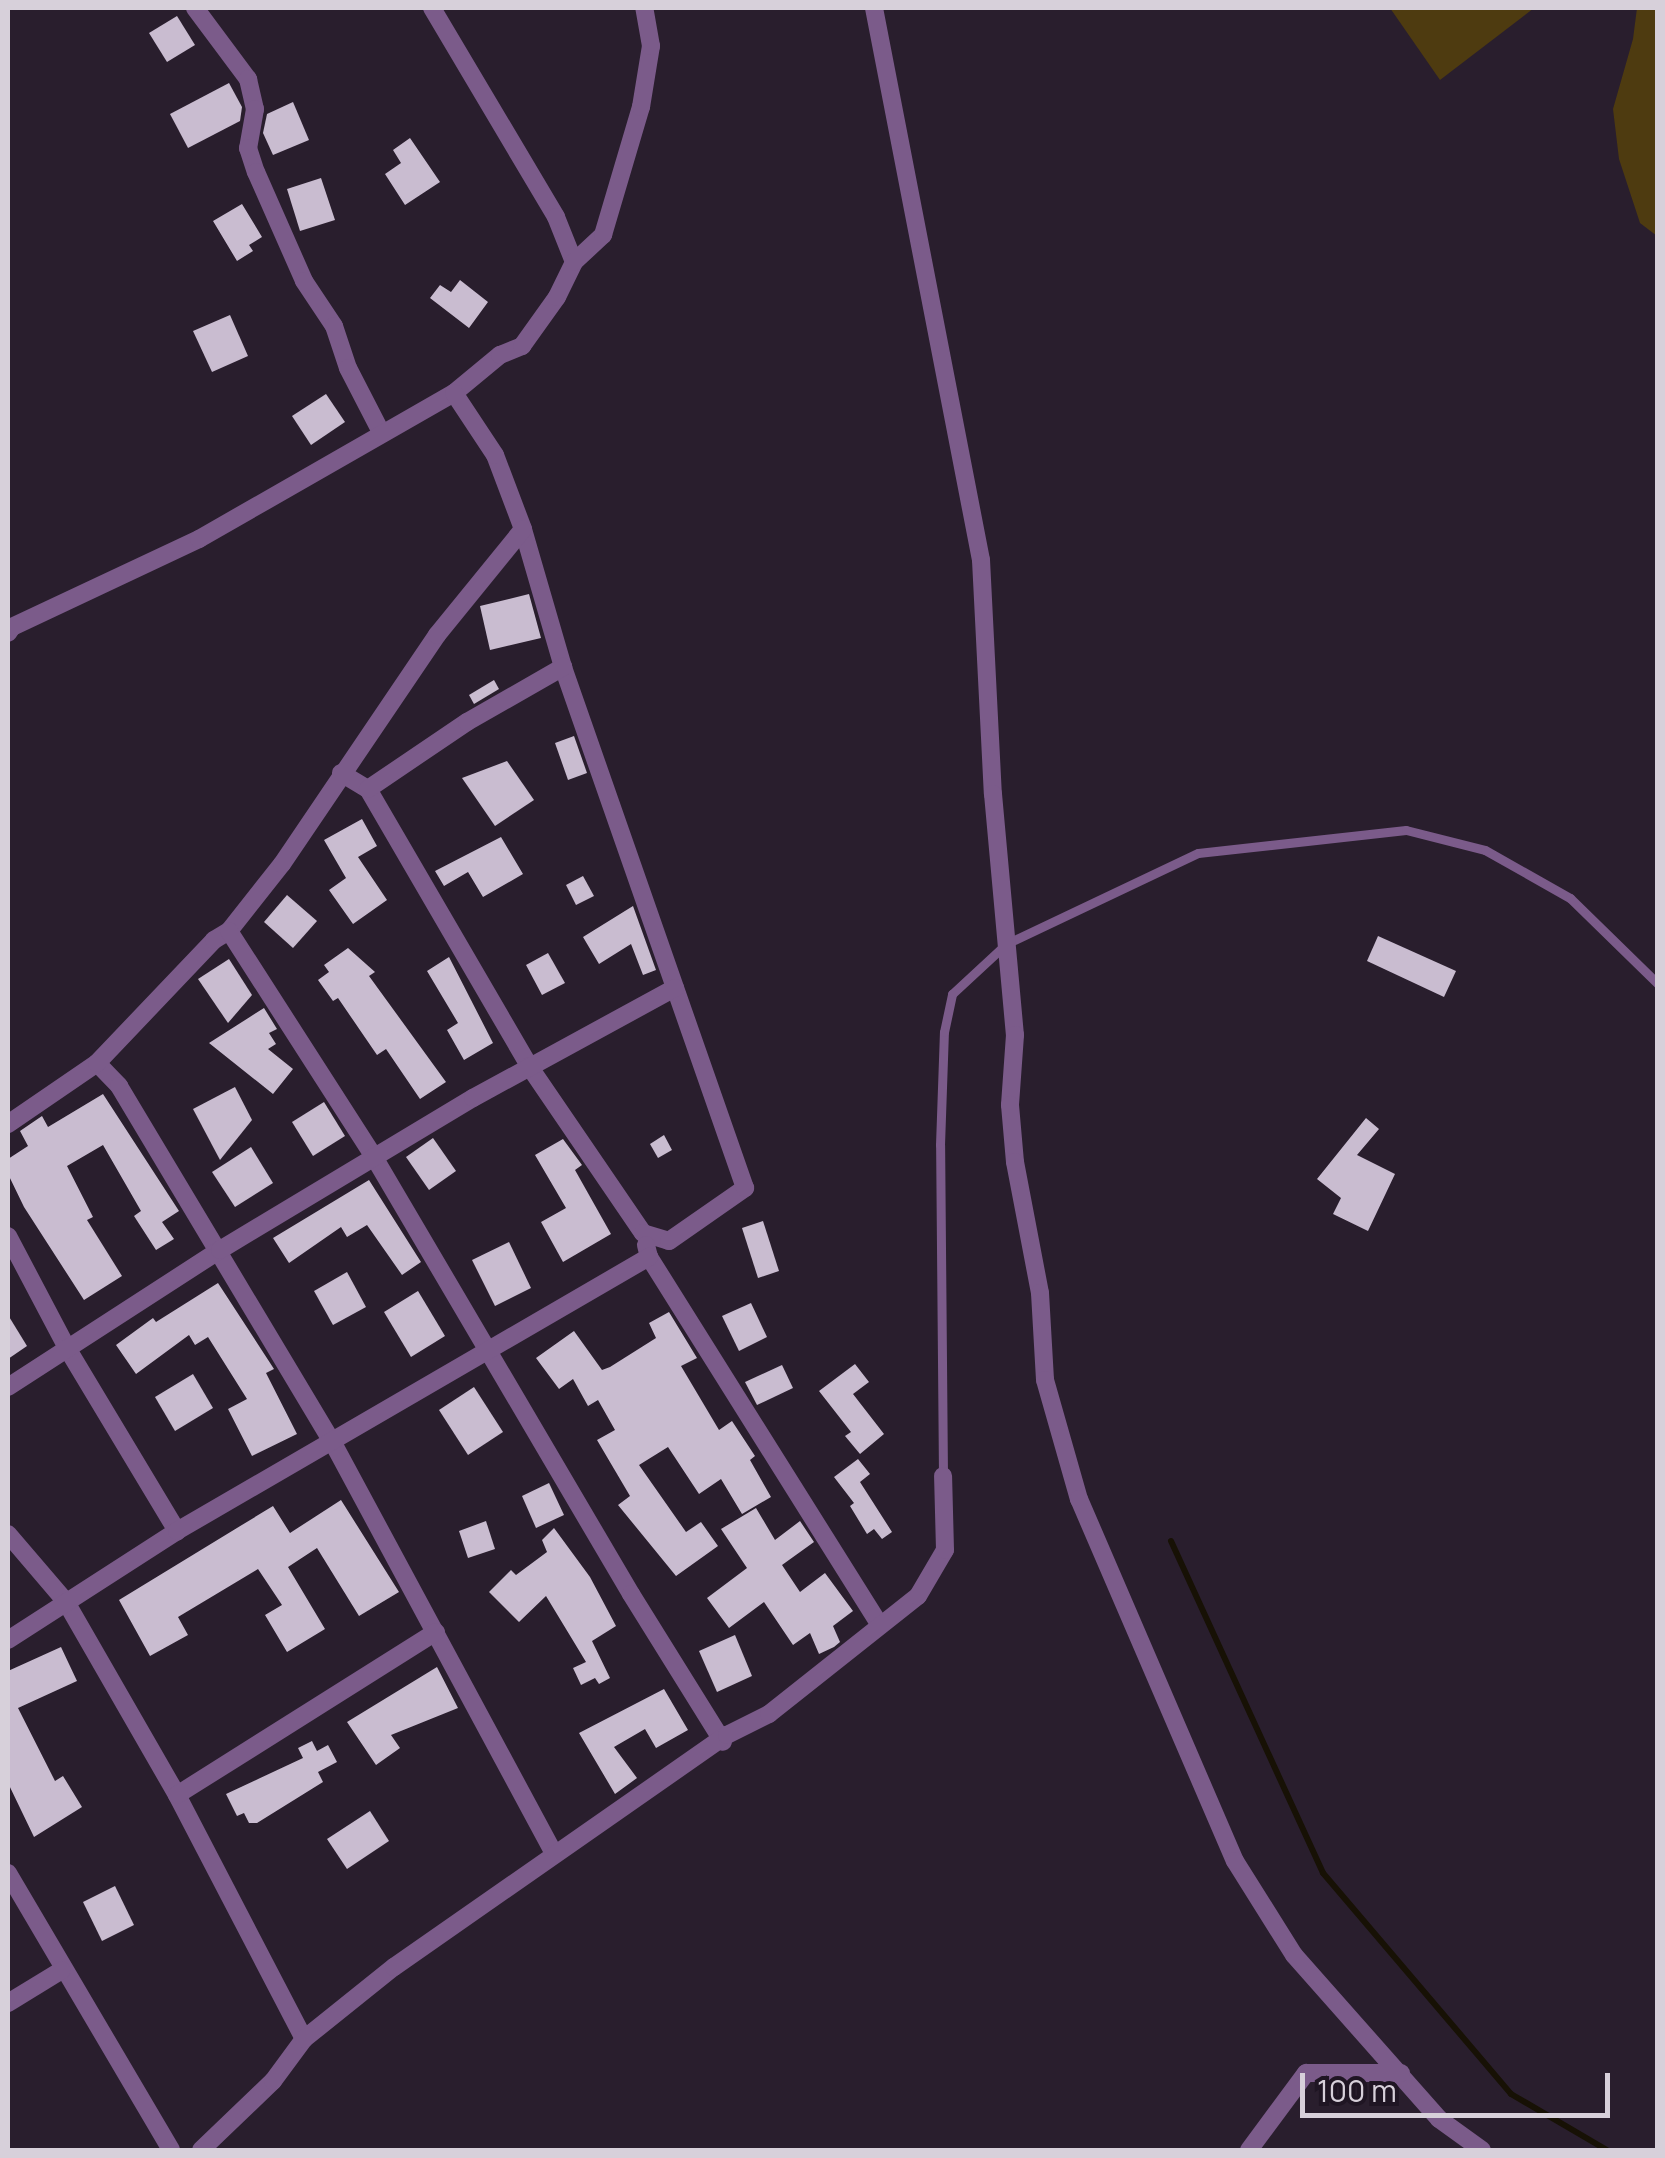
<!DOCTYPE html>
<style>
body{margin:0}
#map{position:relative;width:1665px;height:2158px;overflow:hidden;background:#291e2d;font-family:Manrope,sans-serif}
div>[style]{position:absolute}
[style*='--x']{left:calc(var(--x)*1px);top:calc(var(--y)*1px);width:calc(var(--w)*1px);rotate:calc(var(--a)*1deg)}
.green>*{inset:0;background:#4e3b10}
.stream>*{height:6px;margin:-3px;padding:0 3px;transform-origin:3px;border-radius:3px;background:#171105}
.building>*{inset:0;background:#c9bcd0}
.lane>*{height:9px;margin:-4.5px;padding:0 4.5px;transform-origin:4.5px;border-radius:4.5px;background:#7b5b8a}
.street>*{height:18px;margin:-9px;padding:0 9px;transform-origin:9px;border-radius:9px;background:#7b5b8a}
span{translate:-50% -50%;white-space:nowrap;text-align:center;line-height:1.15;-webkit-text-stroke:10px #1f1523;paint-order:stroke}
.frame{position:absolute;inset:0;border:10px solid #d7d0da;pointer-events:none}
.scale{position:absolute;left:1300px;top:2073px;width:310px;height:45px;box-sizing:border-box;border:5px solid #d7d0da;border-top:0;padding-left:12px;font-size:30px;line-height:35px;white-space:nowrap;color:#d7d0da;-webkit-text-stroke:8px #1f1523;paint-order:stroke}
</style>
<div id="map">
<div class="green">
<i style="clip-path:polygon(1390px 8px,1534px 8px,1440px 80px)"></i>
<i style="clip-path:polygon(1637px 8px,1657px 8px,1657px 236px,1640px 223px,1619px 159px,1613px 109px,1633px 39px)"></i>
</div>
<div class="stream">
<i style="--x:1171;--y:1541;--w:365;--a:65.4"></i>
<i style="--x:1323;--y:1873;--w:290;--a:49.6"></i>
<i style="--x:1511;--y:2094;--w:111;--a:30.3"></i>
</div>
<div class="building">
<i style="clip-path:polygon(177px 16px,195px 45px,167px 62px,149px 33px)"></i>
<i style="clip-path:polygon(229px 83px,242px 107px,240px 121px,188px 148px,170px 114px)"></i>
<i style="clip-path:polygon(293px 102px,309px 140px,273px 155px,263px 133px,267px 114px)"></i>
<i style="clip-path:polygon(410px 138px,440px 182px,405px 205px,385px 174px,401px 163px,393px 150px)"></i>
<i style="clip-path:polygon(321px 178px,335px 220px,300px 231px,287px 189px)"></i>
<i style="clip-path:polygon(242px 204px,262px 237px,249px 245px,253px 251px,237px 261px,213px 221px)"></i>
<i style="clip-path:polygon(460px 280px,488px 302px,469px 328px,430px 298px,440px 285px,451px 292px)"></i>
<i style="clip-path:polygon(230px 315px,248px 356px,212px 372px,193px 331px)"></i>
<i style="clip-path:polygon(326px 394px,345px 422px,311px 445px,292px 416px)"></i>
<i style="clip-path:polygon(529px 594px,541px 638px,490px 650px,480px 606px)"></i>
<i style="clip-path:polygon(494px 680px,499px 689px,474px 704px,469px 695px)"></i>
<i style="clip-path:polygon(574px 736px,587px 773px,568px 780px,555px 743px)"></i>
<i style="clip-path:polygon(507px 761px,534px 800px,495px 826px,462px 778px)"></i>
<i style="clip-path:polygon(362px 819px,377px 846px,358px 857px,387px 900px,353px 924px,329px 890px,346px 878px,324px 840px)"></i>
<i style="clip-path:polygon(501px 837px,523px 874px,483px 897px,468px 872px,444px 886px,435px 871px)"></i>
<i style="clip-path:polygon(583px 876px,594px 896px,576px 905px,566px 885px)"></i>
<i style="clip-path:polygon(287px 895px,317px 921px,293px 948px,264px 922px)"></i>
<i style="clip-path:polygon(633px 906px,656px 970px,643px 975px,631px 944px,599px 964px,583px 937px)"></i>
<i style="clip-path:polygon(1378px 936px,1456px 971px,1444px 997px,1367px 961px)"></i>
<i style="clip-path:polygon(348px 948px,375px 972px,369px 976px,446px 1082px,420px 1099px,386px 1049px,377px 1055px,338px 998px,333px 1001px,318px 980px,329px 972px,324px 965px)"></i>
<i style="clip-path:polygon(548px 953px,565px 983px,542px 995px,526px 965px)"></i>
<i style="clip-path:polygon(449px 957px,493px 1043px,464px 1060px,447px 1030px,458px 1023px,427px 971px)"></i>
<i style="clip-path:polygon(229px 959px,252px 995px,228px 1023px,198px 979px)"></i>
<i style="clip-path:polygon(264px 1008px,277px 1029px,269px 1033px,276px 1044px,268px 1049px,293px 1069px,273px 1094px,209px 1043px)"></i>
<i style="clip-path:polygon(235px 1087px,252px 1120px,220px 1160px,193px 1109px)"></i>
<i style="clip-path:polygon(103px 1094px,179px 1211px,162px 1222px,174px 1239px,156px 1250px,134px 1216px,141px 1211px,103px 1145px,67px 1166px,93px 1217px,87px 1220px,122px 1276px,84px 1300px,24px 1207px,8px 1174px,8px 1159px,28px 1146px,20px 1131px,42px 1116px,48px 1127px)"></i>
<i style="clip-path:polygon(324px 1102px,345px 1136px,313px 1156px,292px 1122px)"></i>
<i style="clip-path:polygon(1366px 1118px,1379px 1129px,1357px 1155px,1395px 1174px,1368px 1231px,1333px 1214px,1341px 1198px,1317px 1179px)"></i>
<i style="clip-path:polygon(664px 1135px,672px 1150px,658px 1158px,650px 1144px)"></i>
<i style="clip-path:polygon(433px 1138px,456px 1171px,429px 1190px,406px 1157px)"></i>
<i style="clip-path:polygon(563px 1139px,582px 1165px,575px 1170px,611px 1234px,563px 1262px,541px 1222px,566px 1208px,535px 1155px)"></i>
<i style="clip-path:polygon(251px 1147px,273px 1183px,235px 1207px,212px 1172px)"></i>
<i style="clip-path:polygon(369px 1180px,421px 1262px,402px 1275px,367px 1225px,347px 1237px,341px 1227px,289px 1263px,273px 1238px)"></i>
<i style="clip-path:polygon(763px 1221px,779px 1271px,758px 1278px,742px 1228px)"></i>
<i style="clip-path:polygon(509px 1242px,531px 1288px,495px 1306px,472px 1260px)"></i>
<i style="clip-path:polygon(347px 1272px,366px 1307px,333px 1325px,314px 1291px)"></i>
<i style="clip-path:polygon(218px 1283px,274px 1369px,266px 1373px,297px 1434px,252px 1456px,228px 1409px,247px 1399px,208px 1337px,195px 1345px,189px 1335px,136px 1374px,116px 1345px,153px 1318px,156px 1322px)"></i>
<i style="clip-path:polygon(418px 1291px,445px 1336px,411px 1357px,384px 1312px)"></i>
<i style="clip-path:polygon(751px 1303px,767px 1337px,739px 1351px,722px 1316px)"></i>
<i style="clip-path:polygon(669px 1312px,697px 1358px,681px 1366px,719px 1430px,732px 1421px,755px 1456px,750px 1460px,771px 1497px,742px 1514px,721px 1479px,699px 1494px,668px 1447px,639px 1465px,686px 1532px,701px 1522px,718px 1546px,676px 1576px,618px 1505px,630px 1496px,597px 1440px,615px 1430px,598px 1400px,588px 1406px,573px 1379px,559px 1389px,536px 1358px,574px 1331px,602px 1370px,610px 1367px,656px 1338px,649px 1323px)"></i>
<i style="clip-path:polygon(8px 1315px,27px 1346px,8px 1359px)"></i>
<i style="clip-path:polygon(855px 1364px,869px 1382px,853px 1394px,884px 1434px,860px 1454px,845px 1436px,851px 1432px,819px 1391px)"></i>
<i style="clip-path:polygon(782px 1365px,793px 1388px,757px 1405px,745px 1382px)"></i>
<i style="clip-path:polygon(193px 1374px,213px 1408px,175px 1431px,155px 1397px)"></i>
<i style="clip-path:polygon(474px 1387px,503px 1432px,468px 1455px,439px 1410px)"></i>
<i style="clip-path:polygon(858px 1459px,870px 1474px,860px 1482px,892px 1532px,882px 1539px,874px 1529px,867px 1534px,850px 1506px,854px 1503px,834px 1477px)"></i>
<i style="clip-path:polygon(549px 1483px,564px 1515px,536px 1528px,522px 1496px)"></i>
<i style="clip-path:polygon(341px 1500px,399px 1592px,359px 1616px,317px 1548px,288px 1567px,325px 1629px,287px 1652px,265px 1615px,282px 1605px,258px 1569px,178px 1617px,188px 1635px,150px 1656px,119px 1600px,273px 1506px,290px 1533px)"></i>
<i style="clip-path:polygon(756px 1508px,775px 1540px,800px 1521px,814px 1542px,782px 1565px,800px 1592px,825px 1573px,853px 1611px,833px 1626px,840px 1642px,834px 1647px,819px 1654px,810px 1633px,793px 1645px,764px 1602px,729px 1628px,707px 1598px,747px 1568px,721px 1529px)"></i>
<i style="clip-path:polygon(486px 1521px,495px 1549px,468px 1558px,459px 1531px)"></i>
<i style="clip-path:polygon(554px 1528px,590px 1577px,616px 1626px,592px 1641px,610px 1678px,599px 1684px,595px 1678px,581px 1685px,573px 1668px,586px 1662px,546px 1596px,519px 1622px,489px 1592px,511px 1570px,516px 1575px,547px 1552px,542px 1540px)"></i>
<i style="clip-path:polygon(735px 1635px,752px 1676px,717px 1692px,699px 1651px)"></i>
<i style="clip-path:polygon(61px 1647px,77px 1681px,18px 1708px,55px 1781px,63px 1776px,82px 1807px,34px 1837px,8px 1783px,8px 1671px)"></i>
<i style="clip-path:polygon(437px 1667px,458px 1708px,391px 1735px,400px 1748px,376px 1765px,347px 1722px)"></i>
<i style="clip-path:polygon(664px 1689px,688px 1730px,656px 1748px,645px 1729px,614px 1747px,637px 1778px,615px 1794px,579px 1733px)"></i>
<i style="clip-path:polygon(312px 1741px,317px 1751px,328px 1745px,337px 1762px,318px 1772px,323px 1782px,257px 1823px,249px 1823px,244px 1813px,237px 1816px,226px 1794px,303px 1758px,298px 1748px)"></i>
<i style="clip-path:polygon(370px 1811px,389px 1841px,347px 1869px,327px 1839px)"></i>
<i style="clip-path:polygon(115px 1886px,134px 1925px,102px 1941px,83px 1902px)"></i>
</div>
<div class="lane">
<i style="--x:943;--y:1476;--w:331;--a:-90.5"></i>
<i style="--x:940;--y:1145;--w:113;--a:-88"></i>
<i style="--x:944;--y:1032;--w:39;--a:-78"></i>
<i style="--x:952;--y:994;--w:74;--a:-42.8"></i>
<i style="--x:1006;--y:944;--w:212;--a:-25.4"></i>
<i style="--x:1198;--y:853;--w:209;--a:-6.3"></i>
<i style="--x:1406;--y:830;--w:81;--a:14.2"></i>
<i style="--x:1485;--y:850;--w:98;--a:29.5"></i>
<i style="--x:1570;--y:898;--w:123;--a:44.3"></i>
</div>
<div class="street">
<i style="--x:195;--y:8;--w:89;--a:53.3"></i>
<i style="--x:248;--y:79;--w:31;--a:77"></i>
<i style="--x:255;--y:109;--w:40;--a:100"></i>
<i style="--x:248;--y:148;--w:25;--a:72"></i>
<i style="--x:256;--y:172;--w:119;--a:66.2"></i>
<i style="--x:304;--y:281;--w:54;--a:56.3"></i>
<i style="--x:334;--y:326;--w:44;--a:71.6"></i>
<i style="--x:348;--y:368;--w:74;--a:62.7"></i>
<i style="--x:432;--y:8;--w:243;--a:59.3"></i>
<i style="--x:556;--y:217;--w:48;--a:68.2"></i>
<i style="--x:874;--y:8;--w:562;--a:79.03"></i>
<i style="--x:981;--y:560;--w:234;--a:87.1"></i>
<i style="--x:993;--y:794;--w:242;--a:84.8"></i>
<i style="--x:1015;--y:1035;--w:70;--a:94.1"></i>
<i style="--x:1010;--y:1105;--w:57;--a:85"></i>
<i style="--x:1015;--y:1162;--w:133;--a:79.2"></i>
<i style="--x:1040;--y:1293;--w:87;--a:86.7"></i>
<i style="--x:1045;--y:1380;--w:124;--a:74.1"></i>
<i style="--x:1079;--y:1499;--w:394;--a:66.7"></i>
<i style="--x:1235;--y:1861;--w:111;--a:57.9"></i>
<i style="--x:1294;--y:1955;--w:219;--a:48.5"></i>
<i style="--x:1439;--y:2119;--w:53;--a:35.8"></i>
<i style="--x:8;--y:633;--w:7;--a:-56"></i>
<i style="--x:12;--y:627;--w:207;--a:-25.2"></i>
<i style="--x:199;--y:539;--w:294;--a:-29.8"></i>
<i style="--x:454;--y:393;--w:60;--a:-39.6"></i>
<i style="--x:500;--y:355;--w:24;--a:-22"></i>
<i style="--x:522;--y:346;--w:60;--a:-54.5"></i>
<i style="--x:557;--y:297;--w:39;--a:-64"></i>
<i style="--x:574;--y:262;--w:40;--a:-43"></i>
<i style="--x:603;--y:235;--w:134;--a:-73.5"></i>
<i style="--x:641;--y:107;--w:62;--a:-80.7"></i>
<i style="--x:651;--y:46;--w:39;--a:-100"></i>
<i style="--x:341;--y:773;--w:31;--a:31"></i>
<i style="--x:368;--y:789;--w:320;--a:59.8"></i>
<i style="--x:529;--y:1066;--w:202;--a:55.7"></i>
<i style="--x:643;--y:1233;--w:27;--a:17"></i>
<i style="--x:669;--y:1241;--w:93;--a:-34.9"></i>
<i style="--x:745;--y:1188;--w:552;--a:-109.26"></i>
<i style="--x:563;--y:667;--w:144;--a:-106.2"></i>
<i style="--x:523;--y:529;--w:79;--a:-110.7"></i>
<i style="--x:495;--y:455;--w:74;--a:-123.5"></i>
<i style="--x:368;--y:789;--w:120;--a:-34.1"></i>
<i style="--x:467;--y:722;--w:111;--a:-29.8"></i>
<i style="--x:229;--y:931;--w:85;--a:-51.7"></i>
<i style="--x:282;--y:864;--w:277;--a:-55.9"></i>
<i style="--x:437;--y:635;--w:136;--a:-50.9"></i>
<i style="--x:97;--y:1063;--w:32;--a:46"></i>
<i style="--x:119;--y:1086;--w:416;--a:59.1"></i>
<i style="--x:333;--y:1443;--w:467;--a:61.7"></i>
<i style="--x:8;--y:1124;--w:108;--a:-34.4"></i>
<i style="--x:97;--y:1063;--w:170;--a:-46.4"></i>
<i style="--x:214;--y:940;--w:17;--a:-31"></i>
<i style="--x:229;--y:931;--w:269;--a:57.3"></i>
<i style="--x:374;--y:1157;--w:507;--a:59.54"></i>
<i style="--x:631;--y:1594;--w:174;--a:58.1"></i>
<i style="--x:8;--y:1236;--w:127;--a:62.2"></i>
<i style="--x:67;--y:1348;--w:214;--a:59"></i>
<i style="--x:646;--y:1245;--w:12;--a:76"></i>
<i style="--x:649;--y:1257;--w:432;--a:57.9"></i>
<i style="--x:8;--y:1387;--w:252;--a:-32.9"></i>
<i style="--x:220;--y:1250;--w:295;--a:-31"></i>
<i style="--x:473;--y:1098;--w:230;--a:-28.6"></i>
<i style="--x:8;--y:1534;--w:89;--a:49.5"></i>
<i style="--x:66;--y:1602;--w:223;--a:60.1"></i>
<i style="--x:177;--y:1795;--w:275;--a:62.5"></i>
<i style="--x:8;--y:1640;--w:201;--a:-32.8"></i>
<i style="--x:177;--y:1531;--w:546;--a:-30.14"></i>
<i style="--x:177;--y:1795;--w:306;--a:-32.2"></i>
<i style="--x:8;--y:1873;--w:321;--a:59.5"></i>
<i style="--x:8;--y:2003;--w:63;--a:-31.4"></i>
<i style="--x:201;--y:2150;--w:100;--a:-43.8"></i>
<i style="--x:273;--y:2081;--w:52;--a:-53.6"></i>
<i style="--x:304;--y:2039;--w:115;--a:-38.7"></i>
<i style="--x:394;--y:1967;--w:406;--a:-34.9"></i>
<i style="--x:727;--y:1735;--w:47;--a:-26.6"></i>
<i style="--x:769;--y:1714;--w:190;--a:-38.4"></i>
<i style="--x:918;--y:1596;--w:53;--a:-59.6"></i>
<i style="--x:945;--y:1550;--w:74;--a:-91.5"></i>
<i style="--x:1249;--y:2150;--w:96;--a:-53.5"></i>
<i style="--x:1306;--y:2073;--w:95;--a:0"></i>
</div>
<div class="frame"></div>
<div class="scale">100 m</div>
</div>
